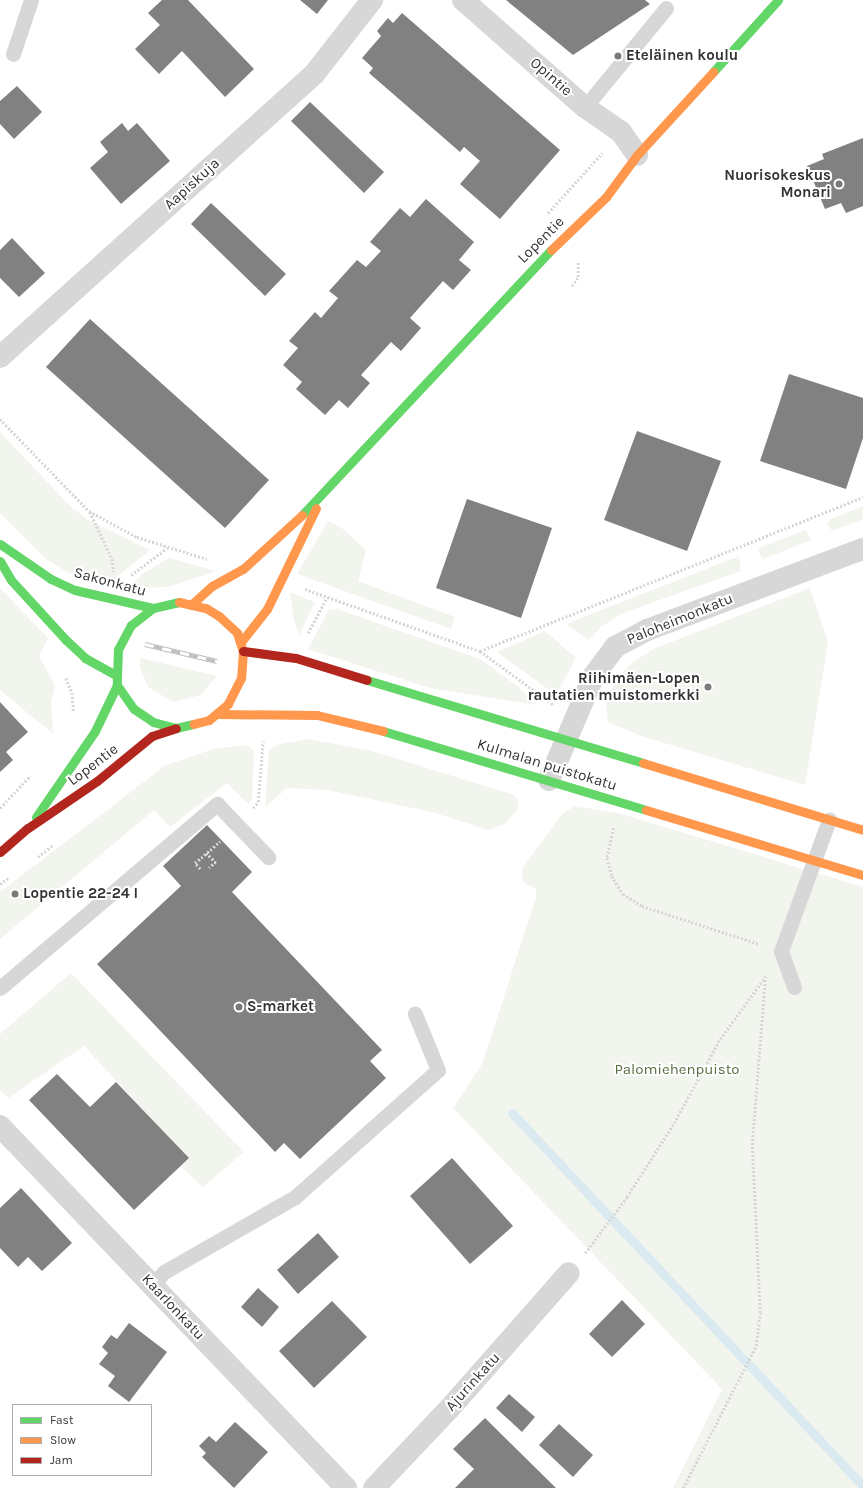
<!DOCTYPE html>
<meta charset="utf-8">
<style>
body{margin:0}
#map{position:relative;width:863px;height:1488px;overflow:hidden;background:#fff;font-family:Karla,sans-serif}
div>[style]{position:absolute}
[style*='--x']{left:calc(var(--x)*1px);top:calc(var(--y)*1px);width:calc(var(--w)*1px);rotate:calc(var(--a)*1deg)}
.green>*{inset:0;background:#f1f5ed}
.stream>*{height:9px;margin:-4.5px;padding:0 4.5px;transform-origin:4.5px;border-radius:4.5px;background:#dbeaf1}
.building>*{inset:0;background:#818181}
.path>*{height:2.5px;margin-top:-1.25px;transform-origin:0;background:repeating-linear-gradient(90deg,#d6d6d6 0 2px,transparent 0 4px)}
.lane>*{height:15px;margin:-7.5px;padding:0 7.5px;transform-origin:7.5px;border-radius:7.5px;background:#d7d7d7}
.street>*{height:22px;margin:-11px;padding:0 11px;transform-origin:11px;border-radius:11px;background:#d7d7d7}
.fast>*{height:9px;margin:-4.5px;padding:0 4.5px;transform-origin:4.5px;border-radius:4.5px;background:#63d668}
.slow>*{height:9px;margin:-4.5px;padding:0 4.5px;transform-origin:4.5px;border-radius:4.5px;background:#ff974d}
.jam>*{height:9px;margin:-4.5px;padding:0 4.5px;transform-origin:4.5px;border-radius:4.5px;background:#b3261e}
.rail>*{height:4.5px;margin-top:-2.25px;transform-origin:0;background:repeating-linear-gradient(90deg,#fff 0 9px,#bebebe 0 18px);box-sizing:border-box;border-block:1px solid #bebebe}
.dots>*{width:11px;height:11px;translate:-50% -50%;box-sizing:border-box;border:2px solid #fff;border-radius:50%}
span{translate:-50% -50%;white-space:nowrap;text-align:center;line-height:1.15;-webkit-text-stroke:4px #fff;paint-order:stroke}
.poi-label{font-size:15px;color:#333;font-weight:700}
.left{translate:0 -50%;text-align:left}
.right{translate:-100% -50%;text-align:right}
.street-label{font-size:15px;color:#333}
.park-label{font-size:15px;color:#586f40}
.legend{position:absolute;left:12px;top:1404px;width:140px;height:72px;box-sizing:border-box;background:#fff;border:1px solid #adadad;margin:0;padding:5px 7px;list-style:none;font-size:12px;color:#333}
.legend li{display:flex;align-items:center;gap:8px;height:20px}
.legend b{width:20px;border:1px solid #adadad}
</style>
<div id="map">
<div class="green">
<i style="clip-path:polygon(0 432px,71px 507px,88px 520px,150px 550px,107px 585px,69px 573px,46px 559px,0 513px)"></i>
<i style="clip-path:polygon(863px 506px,863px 519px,832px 531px,827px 523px,831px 519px)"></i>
<i style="clip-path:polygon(328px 521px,343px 529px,366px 550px,358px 581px,455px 617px,451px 629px,297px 574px)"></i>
<i style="clip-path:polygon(806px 530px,811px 540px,763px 559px,759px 553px,759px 548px)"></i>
<i style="clip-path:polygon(739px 556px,741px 571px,623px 613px,602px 626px,589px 640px,566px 624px)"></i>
<i style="clip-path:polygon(169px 558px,216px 571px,168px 587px,127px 588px,144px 573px)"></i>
<i style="clip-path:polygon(0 588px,48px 638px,39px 656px,55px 685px,51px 702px,53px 734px,0 690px)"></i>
<i style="clip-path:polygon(810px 588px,828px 642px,805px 785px,641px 736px,608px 722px,606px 704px,615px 680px,632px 663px,653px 649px)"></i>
<i style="clip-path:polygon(290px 592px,315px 602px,299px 635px,294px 620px)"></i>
<i style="clip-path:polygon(337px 609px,480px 659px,516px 685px,537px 705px,430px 688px,308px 649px,329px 610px)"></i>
<i style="clip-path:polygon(545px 631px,576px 658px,556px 695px,497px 652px)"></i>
<i style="clip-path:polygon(140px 658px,217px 676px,201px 695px,173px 702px,148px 687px,140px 667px)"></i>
<i style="clip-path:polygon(308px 739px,372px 751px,514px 795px,518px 801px,518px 809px,505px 824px,488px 830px,432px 812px,327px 790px,287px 788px,265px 807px,269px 751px,276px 745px)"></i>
<i style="clip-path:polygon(245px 745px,254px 750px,252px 799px,248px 804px,227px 783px,170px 827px,154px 810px,0 939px,0 892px,166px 765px,213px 749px)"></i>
<i style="clip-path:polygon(574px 806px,618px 813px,863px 887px,863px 1488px,673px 1488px,722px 1389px,453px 1108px,482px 1064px,536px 898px,536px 889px,523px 882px,522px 869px,561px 815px)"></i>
<i style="clip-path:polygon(71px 973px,244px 1152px,203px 1187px,180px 1166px,188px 1158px,84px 1046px,8px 1098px,0 1090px,0 1034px)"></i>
</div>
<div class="stream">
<i style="--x:512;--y:1113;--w:512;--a:46.74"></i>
</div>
<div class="building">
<i style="clip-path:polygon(162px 0,188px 0,254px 69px,225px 97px,182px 51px,159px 74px,135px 49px,160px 25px,148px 13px)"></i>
<i style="clip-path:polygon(300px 0,328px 0,317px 14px)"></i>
<i style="clip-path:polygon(506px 0,645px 0,650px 4px,573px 55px)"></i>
<i style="clip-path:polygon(402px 13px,560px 150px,500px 219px,460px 184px,480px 161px,464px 147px,460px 152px,369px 73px,373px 68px,362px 58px,381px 36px,377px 31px,388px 18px,393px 23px)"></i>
<i style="clip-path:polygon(17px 86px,42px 112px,14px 139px,0 124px,0 101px)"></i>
<i style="clip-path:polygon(310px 102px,384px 172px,364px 193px,291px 121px)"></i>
<i style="clip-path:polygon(122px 123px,128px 131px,137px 123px,170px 161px,121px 204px,90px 168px,108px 152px,100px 142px)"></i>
<i style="clip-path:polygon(863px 138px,863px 206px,846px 213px,841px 203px,825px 209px,807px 166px,824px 159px,822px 154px)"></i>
<i style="clip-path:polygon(426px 199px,474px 242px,459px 260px,471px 270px,453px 290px,443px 281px,410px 318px,421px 328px,401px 351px,391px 342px,361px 375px,370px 383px,348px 408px,339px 400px,325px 415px,296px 389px,302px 382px,283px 365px,298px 348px,289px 341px,315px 312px,321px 318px,338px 298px,329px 291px,357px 260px,366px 267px,381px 251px,370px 242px,400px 208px,410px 217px)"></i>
<i style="clip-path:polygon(211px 203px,286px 274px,265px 296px,191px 224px)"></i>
<i style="clip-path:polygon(12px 238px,45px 273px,19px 297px,0 278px,0 250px)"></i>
<i style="clip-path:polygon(90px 319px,269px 480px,225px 528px,46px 367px)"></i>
<i style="clip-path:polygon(789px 374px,863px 398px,863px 438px,846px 489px,760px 461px)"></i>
<i style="clip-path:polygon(637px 431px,721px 461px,687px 551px,604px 520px)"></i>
<i style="clip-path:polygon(467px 499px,552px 528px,521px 618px,436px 588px)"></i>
<i style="clip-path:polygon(0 702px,28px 732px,6px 752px,13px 760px,0 772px)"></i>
<i style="clip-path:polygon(207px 825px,252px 872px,232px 892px,382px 1050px,370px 1061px,386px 1078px,300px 1159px,284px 1143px,275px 1152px,97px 964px,181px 886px,163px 866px)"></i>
<i style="clip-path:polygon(57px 1074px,90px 1107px,116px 1082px,189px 1158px,134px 1210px,29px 1100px)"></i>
<i style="clip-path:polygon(452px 1158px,513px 1226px,470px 1264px,410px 1196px)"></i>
<i style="clip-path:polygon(21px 1188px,72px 1243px,42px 1271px,28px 1257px,18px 1267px,0 1248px,0 1208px)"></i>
<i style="clip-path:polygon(318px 1233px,339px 1257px,298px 1294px,277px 1270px)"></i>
<i style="clip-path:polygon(258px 1288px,279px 1307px,262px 1327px,241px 1307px)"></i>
<i style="clip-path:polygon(622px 1300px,645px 1324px,612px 1357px,589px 1334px)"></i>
<i style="clip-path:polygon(332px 1301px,367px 1337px,314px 1388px,279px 1351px)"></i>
<i style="clip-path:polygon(129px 1323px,167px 1352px,129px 1402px,108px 1386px,115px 1376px,99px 1364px,108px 1353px,102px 1347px,111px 1335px,117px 1339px)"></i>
<i style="clip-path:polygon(509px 1394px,535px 1417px,522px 1432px,496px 1408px)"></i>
<i style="clip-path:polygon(485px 1418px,556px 1488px,455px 1488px,474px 1469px,453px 1449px)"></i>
<i style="clip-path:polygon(235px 1422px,268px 1452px,234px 1488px,202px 1457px,206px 1453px,199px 1446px,209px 1436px,216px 1442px)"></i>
<i style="clip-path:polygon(559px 1424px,593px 1455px,573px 1477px,539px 1445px)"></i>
</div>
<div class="path">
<i style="--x:548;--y:213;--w:81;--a:-48"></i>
<i style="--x:572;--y:286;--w:11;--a:-56"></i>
<i style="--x:578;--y:277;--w:15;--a:-90"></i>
<i style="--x:0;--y:419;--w:128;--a:45.9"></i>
<i style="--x:89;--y:511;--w:55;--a:28.4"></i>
<i style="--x:137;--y:537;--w:73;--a:17.4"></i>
<i style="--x:90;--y:512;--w:52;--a:64.9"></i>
<i style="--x:112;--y:559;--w:13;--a:81"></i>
<i style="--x:131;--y:575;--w:45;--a:-36.9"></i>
<i style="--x:305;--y:589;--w:186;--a:19.5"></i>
<i style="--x:480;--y:651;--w:92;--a:36.1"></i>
<i style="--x:308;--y:633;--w:41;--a:-62.2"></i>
<i style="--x:480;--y:651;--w:413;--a:-21.9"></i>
<i style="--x:66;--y:678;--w:16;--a:68"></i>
<i style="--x:72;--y:693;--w:18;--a:84"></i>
<i style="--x:0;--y:808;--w:44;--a:-46.8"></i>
<i style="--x:253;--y:808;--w:8;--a:-50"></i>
<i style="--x:258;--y:802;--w:61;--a:-85.3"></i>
<i style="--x:614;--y:828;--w:31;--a:103"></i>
<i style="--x:607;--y:858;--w:19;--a:74"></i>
<i style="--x:612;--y:876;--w:21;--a:59"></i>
<i style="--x:623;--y:894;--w:22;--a:32"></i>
<i style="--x:642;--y:906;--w:124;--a:17.9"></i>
<i style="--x:206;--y:853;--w:13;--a:42"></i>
<i style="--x:216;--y:862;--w:9;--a:139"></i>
<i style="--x:38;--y:857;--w:19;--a:-39"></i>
<i style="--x:200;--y:869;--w:8;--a:-130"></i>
<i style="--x:195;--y:863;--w:33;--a:-41"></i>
<i style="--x:0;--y:884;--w:10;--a:-37"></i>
<i style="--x:585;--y:1253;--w:70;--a:-53.1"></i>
<i style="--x:627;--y:1197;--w:88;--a:-57.6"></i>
<i style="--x:674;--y:1123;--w:96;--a:-61.3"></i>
<i style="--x:720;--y:1039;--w:78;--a:-53.9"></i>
<i style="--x:683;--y:1488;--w:160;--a:-62.8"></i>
<i style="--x:756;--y:1346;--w:33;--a:-83"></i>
<i style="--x:760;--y:1313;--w:168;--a:-92.7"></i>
<i style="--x:752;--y:1145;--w:168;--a:-85.5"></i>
</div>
<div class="lane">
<i style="--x:13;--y:54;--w:57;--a:-71.6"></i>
<i style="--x:585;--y:107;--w:128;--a:-50.7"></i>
<i style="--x:794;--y:987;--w:38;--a:-110"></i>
<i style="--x:781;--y:951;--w:140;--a:-69.9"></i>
<i style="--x:0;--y:988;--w:285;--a:-40.3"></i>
<i style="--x:217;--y:804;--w:74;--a:46.1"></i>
<i style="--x:152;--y:1285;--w:18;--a:-47"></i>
<i style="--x:164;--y:1272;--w:151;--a:-29.8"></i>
<i style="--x:295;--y:1197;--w:191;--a:-41.6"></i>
<i style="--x:438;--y:1070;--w:61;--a:-112.3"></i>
</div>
<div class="street">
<i style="--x:463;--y:0;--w:162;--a:41.3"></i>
<i style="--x:585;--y:107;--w:44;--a:34.8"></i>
<i style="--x:621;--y:132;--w:28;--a:55"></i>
<i style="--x:0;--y:357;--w:424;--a:-42"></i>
<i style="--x:315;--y:73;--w:93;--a:-52"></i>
<i style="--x:549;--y:780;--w:114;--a:-66.8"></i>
<i style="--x:594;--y:675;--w:35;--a:-53"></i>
<i style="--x:615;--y:647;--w:36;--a:-28"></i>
<i style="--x:647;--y:630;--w:231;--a:-20.6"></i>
<i style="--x:0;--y:1126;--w:501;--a:46.29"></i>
<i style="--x:374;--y:1488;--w:109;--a:-46.5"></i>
<i style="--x:449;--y:1409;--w:181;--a:-48.6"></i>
</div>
<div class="fast">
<i style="--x:713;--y:72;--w:97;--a:-47.9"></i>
<i style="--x:302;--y:515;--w:364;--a:-46.8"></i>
<i style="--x:0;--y:544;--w:62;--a:34.5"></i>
<i style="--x:51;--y:579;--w:26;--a:25"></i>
<i style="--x:75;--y:590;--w:80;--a:13"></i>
<i style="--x:0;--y:561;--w:22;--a:60"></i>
<i style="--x:11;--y:580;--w:81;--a:47.5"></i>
<i style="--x:66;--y:640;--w:26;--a:43"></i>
<i style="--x:85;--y:658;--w:35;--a:29"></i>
<i style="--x:179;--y:602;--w:27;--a:167"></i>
<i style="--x:153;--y:608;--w:28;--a:142"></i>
<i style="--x:131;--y:625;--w:27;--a:118"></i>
<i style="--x:118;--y:649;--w:36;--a:92"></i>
<i style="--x:117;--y:685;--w:29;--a:55"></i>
<i style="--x:134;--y:709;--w:23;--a:34"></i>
<i style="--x:153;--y:722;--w:24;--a:15"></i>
<i style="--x:176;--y:728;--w:17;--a:-13"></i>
<i style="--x:367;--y:680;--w:288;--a:16.7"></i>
<i style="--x:383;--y:731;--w:275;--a:16.7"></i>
<i style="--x:36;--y:817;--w:104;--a:-55.5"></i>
<i style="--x:95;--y:731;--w:51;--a:-64.4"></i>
</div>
<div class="slow">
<i style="--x:551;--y:250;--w:76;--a:-43.9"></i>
<i style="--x:606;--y:197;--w:52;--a:-53.6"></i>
<i style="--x:637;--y:155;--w:113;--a:-47.5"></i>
<i style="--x:179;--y:602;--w:28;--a:13"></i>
<i style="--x:206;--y:608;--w:15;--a:32"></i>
<i style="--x:219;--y:616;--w:25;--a:43"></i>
<i style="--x:237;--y:633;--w:19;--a:72"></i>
<i style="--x:243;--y:651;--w:27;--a:94"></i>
<i style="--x:241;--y:678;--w:29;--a:117"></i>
<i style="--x:228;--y:704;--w:25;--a:140"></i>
<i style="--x:209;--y:720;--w:16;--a:166"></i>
<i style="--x:192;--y:604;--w:27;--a:-42"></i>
<i style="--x:212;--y:586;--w:35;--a:-29"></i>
<i style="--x:243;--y:569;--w:80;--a:-42.5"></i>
<i style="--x:241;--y:642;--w:42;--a:-51.8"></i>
<i style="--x:267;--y:609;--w:112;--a:-64.1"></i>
<i style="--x:218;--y:714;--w:99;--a:0.6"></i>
<i style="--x:317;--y:715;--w:68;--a:13.6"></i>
<i style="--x:643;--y:763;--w:230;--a:16.9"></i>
<i style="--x:646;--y:810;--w:227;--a:16.7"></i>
</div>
<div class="jam">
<i style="--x:243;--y:651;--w:53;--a:7.5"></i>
<i style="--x:296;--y:658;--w:74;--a:17.2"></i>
<i style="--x:0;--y:852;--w:37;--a:-41"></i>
<i style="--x:28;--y:828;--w:83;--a:-34.3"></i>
<i style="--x:97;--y:781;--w:71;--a:-39.3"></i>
<i style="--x:152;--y:736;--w:25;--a:-18"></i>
</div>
<div class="rail">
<i style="--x:145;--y:644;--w:74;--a:13.3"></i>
</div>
<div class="dots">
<i style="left:618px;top:56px;background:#7a7a7a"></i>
<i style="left:839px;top:184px;background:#7a7a7a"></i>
<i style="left:708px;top:687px;background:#7a7a7a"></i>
<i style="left:15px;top:894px;background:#7a7a7a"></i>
<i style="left:239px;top:1007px;background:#7a7a7a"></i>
</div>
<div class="poi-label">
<span class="left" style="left:626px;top:56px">Eteläinen koulu</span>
<span class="right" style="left:831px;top:184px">Nuorisokeskus<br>Monari</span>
<span class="right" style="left:700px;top:687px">Riihimäen-Lopen<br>rautatien muistomerkki</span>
<span class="left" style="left:23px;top:894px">Lopentie 22-24 I</span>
<span class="left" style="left:247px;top:1007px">S-market</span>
</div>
<div class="street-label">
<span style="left:551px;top:77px;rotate:41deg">Opintie</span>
<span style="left:192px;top:184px;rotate:-42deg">Aapiskuja</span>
<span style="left:541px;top:240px;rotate:-45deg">Lopentie</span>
<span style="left:110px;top:582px;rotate:15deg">Sakonkatu</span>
<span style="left:680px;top:619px;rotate:-22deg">Paloheimonkatu</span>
<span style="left:93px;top:765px;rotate:-37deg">Lopentie</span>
<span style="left:547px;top:765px;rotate:17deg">Kulmalan puistokatu</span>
<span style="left:173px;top:1307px;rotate:47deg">Kaarlonkatu</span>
<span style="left:473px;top:1382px;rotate:-48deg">Ajurinkatu</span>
</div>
<div class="park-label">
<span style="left:677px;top:1070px">Palomiehenpuisto</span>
</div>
<ul class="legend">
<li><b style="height:5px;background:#63d668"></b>Fast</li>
<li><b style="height:5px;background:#ff974d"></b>Slow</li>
<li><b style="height:5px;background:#b3261e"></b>Jam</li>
</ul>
</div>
